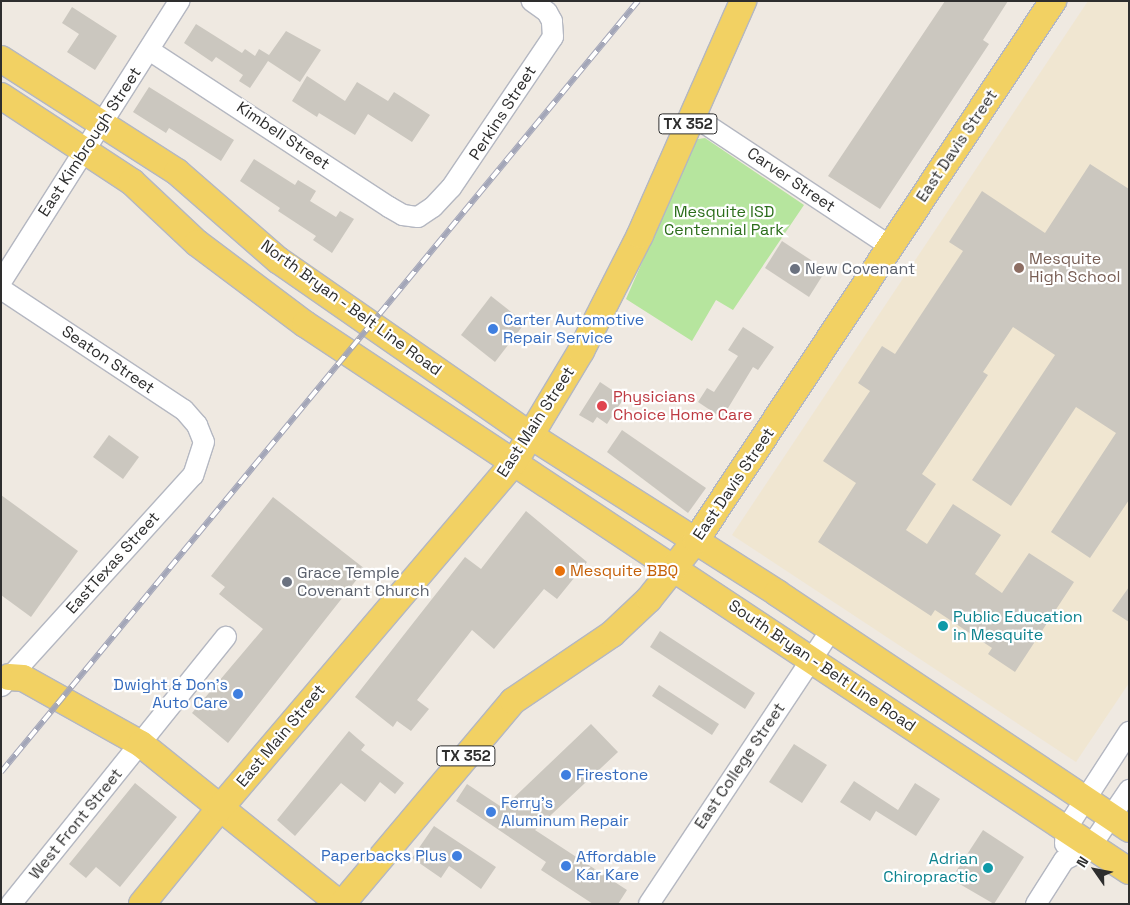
<!DOCTYPE html>
<style>
body{margin:0}
#map{position:relative;width:1130px;height:905px;overflow:hidden;background:#efe9e1;font-family:"Space Grotesk",sans-serif}
div>[style]{position:absolute}
[style*='--x']{left:calc(var(--x)*1px);top:calc(var(--y)*1px);width:calc(var(--w)*1px);rotate:calc(var(--a)*1deg)}
.education>*{inset:0;background:#f0e6d1}
.green>*{inset:0;background:#b6e59e}
.building>*{inset:0;background:#cbc7bf}
.roads{filter:drop-shadow(1px 0 #b4b7c1) drop-shadow(-1px 0 #b4b7c1) drop-shadow(0 1px #b4b7c1) drop-shadow(0 -1px #b4b7c1)}
.minor>*{height:20px;margin:-10px;padding:0 10px;transform-origin:10px;border-radius:10px;background:#fff}
.major>*{height:26px;margin:-13px;padding:0 13px;transform-origin:13px;border-radius:13px;background:#f2d163}
.rail>*{height:5.5px;margin-top:-2.75px;transform-origin:0;background:repeating-linear-gradient(90deg,#fff 0 11px,#a3a6b8 0 22px);box-sizing:border-box;border-block:1px solid #a3a6b8}
.dots>*{width:14px;height:14px;translate:-50% -50%;box-sizing:border-box;border:2px solid #fff;border-radius:50%}
span{translate:-50% -50%;white-space:nowrap;text-align:center;line-height:1.15;-webkit-text-stroke:4.5px #fff;paint-order:stroke}
.shield-label span{padding:1px 4px;background:#fff;border:1px solid;border-radius:4px;-webkit-text-stroke-width:0}
.shield-label{font-size:15px;color:#2e2e2e;font-weight:700}
.street-label{font-size:16px;color:#2e2e2e}
.park-label{font-size:16px;color:#2c6e1b}
.education-label{font-size:16px;color:#785e54}
.left{translate:0 -50%;text-align:left}
.worship-label{font-size:16px;color:#5b616d}
.shop-label{font-size:16px;color:#366cbe}
.right{translate:-100% -50%;text-align:right}
.health-label{font-size:16px;color:#be3a42}
.food-label{font-size:16px;color:#c56008}
.culture-label{font-size:16px;color:#0d838f}
.frame{position:absolute;inset:0;border:2px solid #2e2e2e;pointer-events:none}
.north{position:absolute;left:1070px;top:845px;width:50px;height:50px;-webkit-text-stroke:4px #fff;paint-order:stroke;rotate:303deg;font-size:14px;font-weight:700;line-height:20px;text-align:center;color:#2e2e2e}
.north::after{content:'';display:block;margin:auto;width:18px;height:22px;background:#2e2e2e;clip-path:polygon(50% 0,100% 100%,50% 72%,0 100%)}
</style>
<div id="map">
<div class="education">
<i style="clip-path:polygon(1088px 1px,1129px 1px,1129px 683px,1076px 762px,732px 535px)"></i>
</div>
<div class="green">
<i style="clip-path:polygon(705px 138px,804px 205px,733px 310px,716px 300px,692px 341px,626px 299px,694px 144px,698px 139px)"></i>
</div>
<div class="building">
<i style="clip-path:polygon(945px 1px,1008px 1px,983px 40px,989px 44px,880px 209px,828px 176px)"></i>
<i style="clip-path:polygon(72px 7px,117px 36px,95px 70px,67px 52px,79px 34px,62px 23px)"></i>
<i style="clip-path:polygon(196px 24px,242px 53px,245px 49px,255px 56px,259px 49px,269px 55px,286px 31px,321px 50px,300px 82px,268px 61px,250px 88px,239px 81px,243px 75px,216px 57px,212px 62px,184px 43px)"></i>
<i style="clip-path:polygon(307px 76px,345px 101px,357px 82px,388px 101px,394px 92px,430px 115px,412px 142px,368px 114px,355px 135px,319px 113px,317px 117px,292px 101px)"></i>
<i style="clip-path:polygon(149px 87px,234px 140px,221px 161px,169px 128px,166px 133px,133px 112px)"></i>
<i style="clip-path:polygon(254px 159px,295px 185px,298px 180px,316px 191px,310px 201px,336px 217px,340px 211px,354px 219px,332px 253px,313px 240px,316px 236px,278px 211px,280px 208px,240px 181px)"></i>
<i style="clip-path:polygon(1090px 164px,1129px 189px,1129px 500px,1090px 558px,1051px 532px,1116px 433px,1076px 407px,1011px 506px,972px 480px,1055px 355px,1013px 327px,983px 372px,988px 375px,922px 474px,936px 484px,906px 530px,927px 544px,953px 504px,1001px 535px,975px 574px,1002px 593px,1029px 553px,1074px 582px,1015px 672px,988px 654px,992px 648px,935px 610px,931px 616px,818px 542px,856px 483px,823px 461px,870px 391px,858px 383px,882px 346px,895px 354px,963px 251px,949px 242px,982px 191px,1045px 233px)"></i>
<i style="clip-path:polygon(782px 241px,826px 270px,809px 297px,765px 268px)"></i>
<i style="clip-path:polygon(491px 296px,525px 323px,495px 362px,461px 335px)"></i>
<i style="clip-path:polygon(743px 327px,774px 347px,758px 370px,753px 367px,722px 418px,698px 402px,707px 388px,714px 392px,738px 356px,728px 350px)"></i>
<i style="clip-path:polygon(600px 382px,624px 398px,607px 424px,597px 417px,593px 423px,579px 415px)"></i>
<i style="clip-path:polygon(622px 430px,706px 488px,688px 513px,607px 452px)"></i>
<i style="clip-path:polygon(109px 435px,139px 457px,123px 479px,93px 457px)"></i>
<i style="clip-path:polygon(1px 495px,78px 551px,31px 617px,1px 595px)"></i>
<i style="clip-path:polygon(273px 497px,365px 569px,228px 743px,192px 713px,263px 629px,219px 594px,225px 587px,211px 576px)"></i>
<i style="clip-path:polygon(526px 511px,587px 562px,557px 599px,544px 589px,494px 649px,472px 630px,417px 700px,429px 709px,411px 731px,397px 721px,393px 727px,355px 697px,465px 557px,481px 569px)"></i>
<i style="clip-path:polygon(1129px 587px,1129px 622px,1112px 611px)"></i>
<i style="clip-path:polygon(660px 631px,755px 693px,745px 709px,650px 647px)"></i>
<i style="clip-path:polygon(659px 685px,719px 724px,712px 735px,652px 696px)"></i>
<i style="clip-path:polygon(591px 724px,618px 752px,535px 830px,627px 890px,618px 904px,593px 904px,541px 870px,546px 862px,456px 801px,467px 784px,503px 808px)"></i>
<i style="clip-path:polygon(349px 731px,365px 745px,361px 750px,404px 783px,395px 794px,380px 782px,365px 802px,341px 783px,295px 836px,277px 820px)"></i>
<i style="clip-path:polygon(794px 744px,827px 765px,802px 803px,769px 782px)"></i>
<i style="clip-path:polygon(854px 781px,898px 810px,915px 783px,940px 799px,916px 836px,876px 811px,870px 821px,840px 802px)"></i>
<i style="clip-path:polygon(135px 783px,177px 817px,120px 887px,96px 867px,86px 878px,69px 864px)"></i>
<i style="clip-path:polygon(434px 826px,496px 867px,481px 889px,449px 866px,441px 878px,412px 858px)"></i>
<i style="clip-path:polygon(983px 830px,1024px 857px,994px 904px,951px 879px)"></i>
</div>
<div class="roads">
<div class="minor">
<i style="--x:149;--y:50;--w:287;--a:33.2"></i>
<i style="--x:389;--y:207;--w:16;--a:30"></i>
<i style="--x:403;--y:215;--w:15;--a:8"></i>
<i style="--x:418;--y:217;--w:18;--a:-34"></i>
<i style="--x:433;--y:207;--w:26;--a:-47"></i>
<i style="--x:451;--y:188;--w:182;--a:-56"></i>
<i style="--x:553;--y:37;--w:16;--a:-94"></i>
<i style="--x:552;--y:21;--w:10;--a:-119"></i>
<i style="--x:547;--y:12;--w:19;--a:-144"></i>
<i style="--x:692;--y:115;--w:237;--a:33.5"></i>
<i style="--x:1;--y:282;--w:333;--a:-57.6"></i>
<i style="--x:1;--y:289;--w:219;--a:33.5"></i>
<i style="--x:184;--y:410;--w:20;--a:49"></i>
<i style="--x:197;--y:425;--w:18;--a:68"></i>
<i style="--x:204;--y:442;--w:35;--a:108"></i>
<i style="--x:193;--y:475;--w:285;--a:132.2"></i>
<i style="--x:1065;--y:844;--w:15;--a:-86"></i>
<i style="--x:1066;--y:829;--w:116;--a:-57"></i>
<i style="--x:11;--y:904;--w:343;--a:-51.2"></i>
<i style="--x:649;--y:904;--w:330;--a:-56.4"></i>
<i style="--x:1036;--y:904;--w:52;--a:-57.5"></i>
<i style="--x:1064;--y:860;--w:30;--a:-27"></i>
<i style="--x:1091;--y:846;--w:68;--a:-55.8"></i>
</div>
<div class="major">
<i style="--x:1;--y:59;--w:209;--a:32.7"></i>
<i style="--x:177;--y:172;--w:134;--a:41.1"></i>
<i style="--x:278;--y:260;--w:308;--a:34.8"></i>
<i style="--x:531;--y:436;--w:292;--a:32.5"></i>
<i style="--x:777;--y:593;--w:424;--a:33.8"></i>
<i style="--x:1;--y:96;--w:157;--a:33.3"></i>
<i style="--x:132;--y:182;--w:89;--a:43.2"></i>
<i style="--x:197;--y:243;--w:135;--a:36.9"></i>
<i style="--x:305;--y:324;--w:989;--a:33.58"></i>
<i style="--x:9;--y:677;--w:14;--a:4"></i>
<i style="--x:23;--y:678;--w:135;--a:29.2"></i>
<i style="--x:141;--y:744;--w:255;--a:38.8"></i>
<i style="--x:142;--y:904;--w:124;--a:-50.9"></i>
<i style="--x:220;--y:808;--w:455;--a:-49.6"></i>
<i style="--x:515;--y:461;--w:128;--a:-59"></i>
<i style="--x:581;--y:351;--w:130;--a:-63"></i>
<i style="--x:640;--y:235;--w:256;--a:-66.2"></i>
<i style="--x:342;--y:904;--w:265;--a:-49.9"></i>
<i style="--x:513;--y:701;--w:120;--a:-34.1"></i>
<i style="--x:612;--y:634;--w:51;--a:-43.4"></i>
<i style="--x:649;--y:599;--w:75;--a:-51.5"></i>
<i style="--x:696;--y:540;--w:647;--a:-56.48"></i>
</div>
</div>
<div class="rail">
<i style="--x:1;--y:772;--w:1000;--a:-50.44"></i>
</div>
<div class="dots">
<i style="left:1019px;top:268px;background:#8d6e63"></i>
<i style="left:795px;top:269px;background:#6b7280"></i>
<i style="left:493px;top:329px;background:#3f7fe0"></i>
<i style="left:602px;top:406px;background:#e0444e"></i>
<i style="left:560px;top:571px;background:#e8710a"></i>
<i style="left:287px;top:582px;background:#6b7280"></i>
<i style="left:943px;top:626px;background:#0f9aa8"></i>
<i style="left:238px;top:694px;background:#3f7fe0"></i>
<i style="left:566px;top:775px;background:#3f7fe0"></i>
<i style="left:491px;top:812px;background:#3f7fe0"></i>
<i style="left:457px;top:856px;background:#3f7fe0"></i>
<i style="left:566px;top:866px;background:#3f7fe0"></i>
<i style="left:988px;top:868px;background:#0f9aa8"></i>
</div>
<div class="shield-label">
<span style="left:688px;top:124px">TX 352</span>
<span style="left:466px;top:756px">TX 352</span>
</div>
<div class="street-label">
<span style="left:503px;top:113px;rotate:-57deg">Perkins Street</span>
<span style="left:283px;top:136px;rotate:34deg">Kimbell Street</span>
<span style="left:90px;top:142px;rotate:-57deg">East Kimbrough Street</span>
<span style="left:957px;top:146px;rotate:-56deg">East Davis Street</span>
<span style="left:791px;top:180px;rotate:34deg">Carver Street</span>
<span style="left:351px;top:308px;rotate:36deg">North Bryan - Belt Line Road</span>
<span style="left:108px;top:360px;rotate:34deg">Seaton Street</span>
<span style="left:536px;top:422px;rotate:-57deg">East Main Street</span>
<span style="left:734px;top:484px;rotate:-56deg">East Davis Street</span>
<span style="left:113px;top:563px;rotate:-48deg">EastTexas Street</span>
<span style="left:822px;top:666px;rotate:34deg">South Bryan - Belt Line Road</span>
<span style="left:281px;top:736px;rotate:-50deg">East Main Street</span>
<span style="left:740px;top:766px;rotate:-56deg">East College Street</span>
<span style="left:76px;top:824px;rotate:-51deg">West Front Street</span>
</div>
<div class="park-label">
<span style="left:724px;top:221px">Mesquite ISD<br>Centennial Park</span>
</div>
<div class="education-label">
<span class="left" style="left:1029px;top:268px">Mesquite<br>High School</span>
</div>
<div class="worship-label">
<span class="left" style="left:805px;top:269px">New Covenant</span>
<span class="left" style="left:297px;top:582px">Grace Temple<br>Covenant Church</span>
</div>
<div class="shop-label">
<span class="left" style="left:503px;top:329px">Carter Automotive<br>Repair Service</span>
<span class="right" style="left:228px;top:694px">Dwight &amp; Don's<br>Auto Care</span>
<span class="left" style="left:576px;top:775px">Firestone</span>
<span class="left" style="left:501px;top:812px">Ferry's<br>Aluminum Repair</span>
<span class="right" style="left:447px;top:856px">Paperbacks Plus</span>
<span class="left" style="left:576px;top:866px">Affordable<br>Kar Kare</span>
</div>
<div class="health-label">
<span class="left" style="left:613px;top:406px">Physicians<br>Choice Home Care</span>
</div>
<div class="food-label">
<span class="left" style="left:570px;top:571px">Mesquite BBQ</span>
</div>
<div class="culture-label">
<span class="left" style="left:953px;top:626px">Public Education<br>in Mesquite</span>
<span class="right" style="left:978px;top:868px">Adrian<br>Chiropractic</span>
</div>
<div class="frame"></div>
<div class="north">N</div>
</div>
